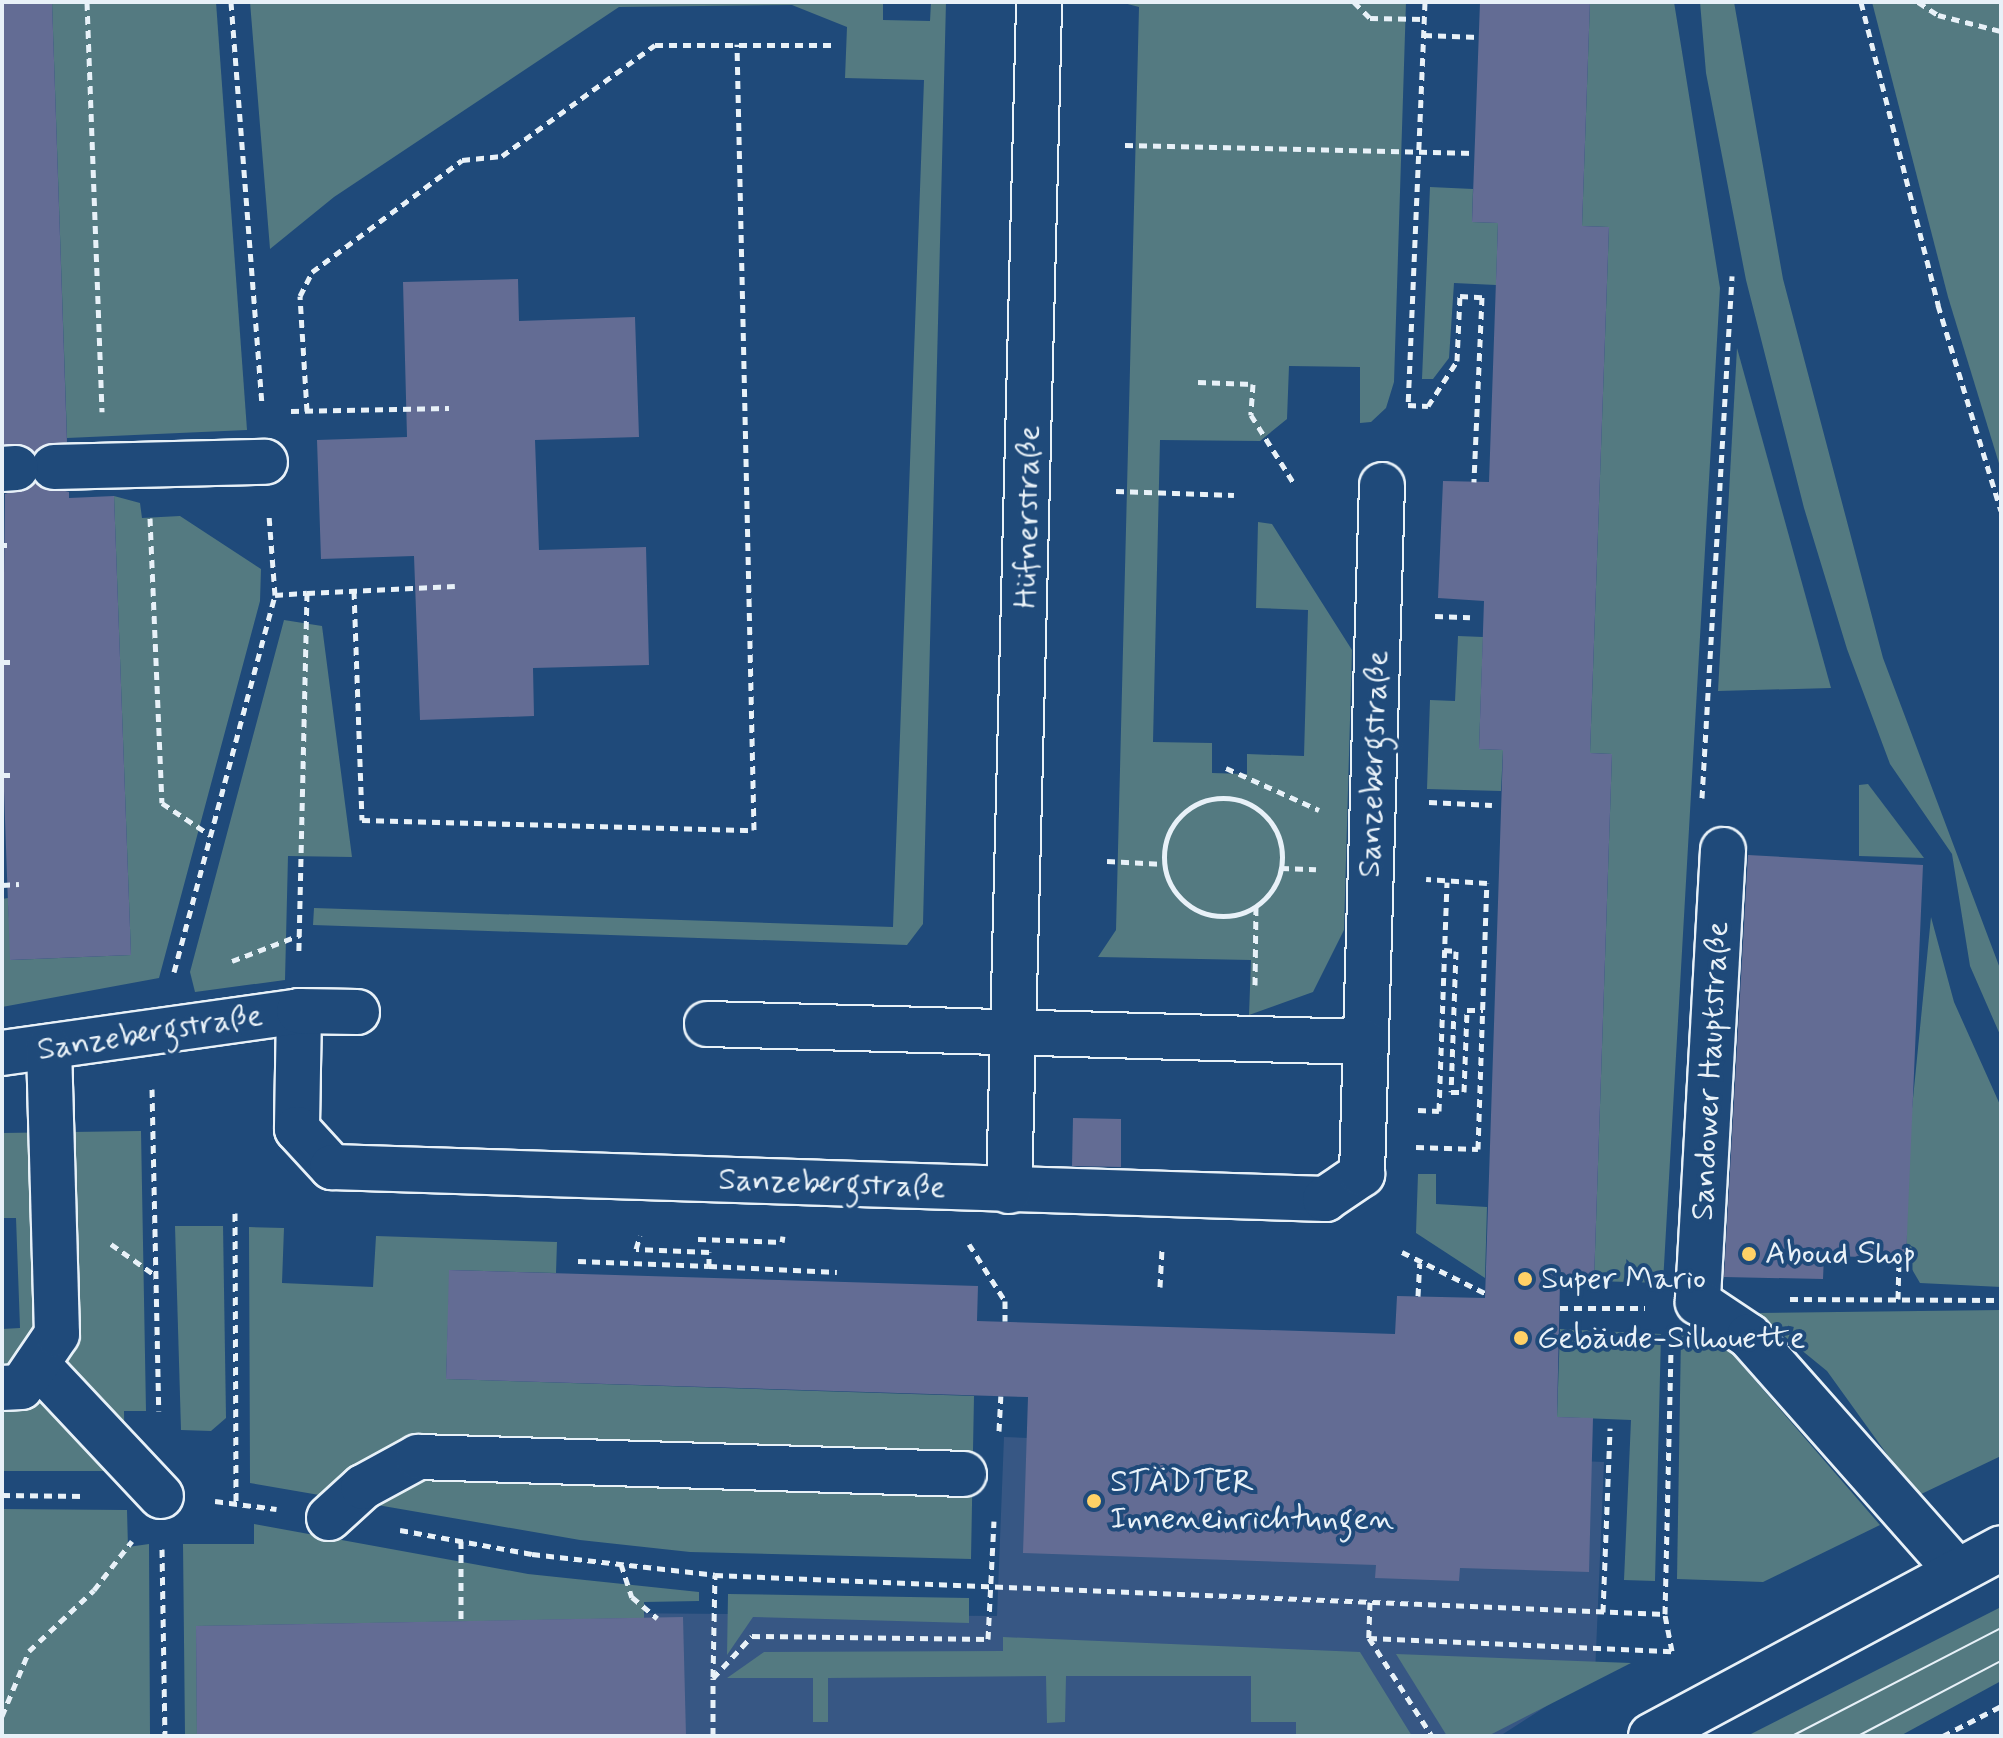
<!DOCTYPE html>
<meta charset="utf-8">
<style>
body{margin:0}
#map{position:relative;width:2003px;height:1738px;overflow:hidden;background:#1f4a7a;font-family:Mynerve,sans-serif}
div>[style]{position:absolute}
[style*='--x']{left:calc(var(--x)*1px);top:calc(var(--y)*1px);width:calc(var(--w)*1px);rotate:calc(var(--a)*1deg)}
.built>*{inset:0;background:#375784}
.green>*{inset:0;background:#547a81}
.building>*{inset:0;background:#636c94}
.path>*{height:5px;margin-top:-2.5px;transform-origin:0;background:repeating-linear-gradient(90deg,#e8f1f8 0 8px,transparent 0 14px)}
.path>.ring{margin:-2.5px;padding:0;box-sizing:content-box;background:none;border:5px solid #e8f1f8;border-radius:50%}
.roads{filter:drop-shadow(2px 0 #e8f1f8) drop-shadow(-2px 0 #e8f1f8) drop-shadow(0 2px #e8f1f8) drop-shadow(0 -2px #e8f1f8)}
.minor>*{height:44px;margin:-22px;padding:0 22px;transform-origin:22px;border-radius:22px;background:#1f4a7a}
.tram>*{height:2px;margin:-1px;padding:0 1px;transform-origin:1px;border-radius:1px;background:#e8f1f8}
.dots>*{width:22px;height:22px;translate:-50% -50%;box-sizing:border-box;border:4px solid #1f4a7a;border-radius:50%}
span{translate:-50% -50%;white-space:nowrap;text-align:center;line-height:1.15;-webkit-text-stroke:8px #1f4a7a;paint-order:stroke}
.street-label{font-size:32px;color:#e8f1f8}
.poi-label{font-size:32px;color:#e8f1f8}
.left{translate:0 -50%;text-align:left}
.frame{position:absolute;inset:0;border:4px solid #e8f1f8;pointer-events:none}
</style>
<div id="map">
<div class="built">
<i style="clip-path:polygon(1004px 1437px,1604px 1462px,1595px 1675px,1500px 1736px,192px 1736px,191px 1610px,997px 1616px)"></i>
</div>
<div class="green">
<i style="clip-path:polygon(52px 2px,216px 2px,247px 430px,67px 438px)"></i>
<i style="clip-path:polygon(250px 2px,883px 2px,883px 20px,930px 21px,931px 2px,946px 2px,923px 924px,907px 945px,313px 925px,314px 908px,893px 927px,924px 80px,845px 78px,847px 27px,792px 5px,619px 7px,334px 197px,270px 249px)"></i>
<i style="clip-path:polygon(1120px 2px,1406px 2px,1394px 382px,1386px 408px,1371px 422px,1360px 423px,1360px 367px,1289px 366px,1287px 419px,1260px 441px,1160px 440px,1153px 742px,1212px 743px,1212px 773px,1247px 774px,1247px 754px,1304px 756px,1308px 610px,1256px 608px,1258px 522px,1272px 524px,1352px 650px,1344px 930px,1313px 992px,1249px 1015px,1251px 960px,1098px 957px,1116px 930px,1139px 7px)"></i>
<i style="clip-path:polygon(1590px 2px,1674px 2px,1720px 288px,1663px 1283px,1594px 1281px,1612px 754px,1590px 753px,1609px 227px,1582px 226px)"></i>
<i style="clip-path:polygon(1700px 2px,1734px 2px,1783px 279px,1883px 658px,2001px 971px,2001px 1037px,1970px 966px,1952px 854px,1890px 764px,1847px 649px,1804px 508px,1746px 280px,1706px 73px)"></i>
<i style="clip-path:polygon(1872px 2px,2001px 2px,2001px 470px,1948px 297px)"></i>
<i style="clip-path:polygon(1430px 187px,1473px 189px,1472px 222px,1498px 223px,1496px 285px,1454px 283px,1449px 358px,1433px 379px,1422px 379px)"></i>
<i style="clip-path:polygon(1737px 348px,1831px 688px,1718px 691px)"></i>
<i style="clip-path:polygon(114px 496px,140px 503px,142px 518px,180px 516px,261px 569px,260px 601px,159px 978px,2px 1007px,2px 899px,8px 898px,11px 960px,131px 955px)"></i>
<i style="clip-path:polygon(284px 620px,322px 626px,352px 857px,288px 856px,285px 980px,195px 992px,190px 972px)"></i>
<i style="clip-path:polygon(1458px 636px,1483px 637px,1479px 749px,1503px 750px,1501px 791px,1427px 789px,1430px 700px,1455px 701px)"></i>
<i style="clip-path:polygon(1868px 784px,1924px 858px,1859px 856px,1859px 785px)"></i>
<i style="clip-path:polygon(1931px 917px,1954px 1002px,2001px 1107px,2001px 1287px,1920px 1283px,1906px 1259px,1908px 1149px)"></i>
<i style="clip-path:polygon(141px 1131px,146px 1411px,124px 1411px,125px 1471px,2px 1471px,2px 1329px,20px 1328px,16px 1218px,2px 1218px,2px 1133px)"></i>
<i style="clip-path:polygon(1418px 1174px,1436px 1174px,1436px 1204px,1487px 1207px,1485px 1278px,1416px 1233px)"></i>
<i style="clip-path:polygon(175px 1226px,223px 1226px,226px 1418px,211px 1431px,181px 1430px)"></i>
<i style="clip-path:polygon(249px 1227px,284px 1228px,282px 1283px,373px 1287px,376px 1236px,557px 1242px,556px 1273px,450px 1270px,446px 1379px,974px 1396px,971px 1559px,690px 1552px,580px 1540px,250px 1483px)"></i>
<i style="clip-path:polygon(2001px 1310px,2001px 1456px,1917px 1496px,1827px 1371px,1756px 1313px)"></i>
<i style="clip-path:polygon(1560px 1329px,1661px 1334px,1655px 1581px,1624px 1580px,1631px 1420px,1557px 1417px)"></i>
<i style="clip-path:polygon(1681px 1335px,1709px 1336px,1728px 1349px,1880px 1525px,1763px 1582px,1677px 1579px)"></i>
<i style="clip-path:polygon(2px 1509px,127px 1510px,128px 1547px,149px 1544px,150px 1736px,2px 1736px)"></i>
<i style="clip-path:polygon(254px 1524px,528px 1574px,699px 1592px,699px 1601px,644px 1602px,644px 1618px,196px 1626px,197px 1736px,185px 1736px,183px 1544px,254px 1544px)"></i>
<i style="clip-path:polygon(728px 1594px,969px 1598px,969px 1623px,753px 1617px,727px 1655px)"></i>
<i style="clip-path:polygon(2001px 1607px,2001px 1681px,1900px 1736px,1747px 1736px)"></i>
<i style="clip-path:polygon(1003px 1637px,1360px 1652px,1412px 1736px,1296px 1736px,1296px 1722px,1251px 1722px,1251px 1676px,1066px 1676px,1065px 1722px,1047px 1723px,1046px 1676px,828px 1678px,828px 1722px,813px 1722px,813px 1678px,727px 1678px,764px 1652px,1003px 1651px)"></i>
<i style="clip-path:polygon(1396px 1654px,1631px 1663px,1488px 1736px,1447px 1736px)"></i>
</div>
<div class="building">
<i style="clip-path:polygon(2px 2px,52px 2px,67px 442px,35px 452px,2px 444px)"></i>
<i style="clip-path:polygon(1480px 2px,1590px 2px,1582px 226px,1609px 227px,1590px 753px,1612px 754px,1594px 1281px,1560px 1281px,1557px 1417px,1593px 1418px,1589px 1572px,1460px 1568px,1459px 1581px,1375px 1578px,1376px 1565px,1023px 1553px,1028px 1397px,446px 1379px,449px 1270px,978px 1286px,977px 1321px,1395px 1334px,1397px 1296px,1485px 1298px,1503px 750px,1479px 749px,1484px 601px,1438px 598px,1443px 481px,1489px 482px,1498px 223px,1472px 222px)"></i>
<i style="clip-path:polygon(518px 279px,519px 321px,635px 317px,639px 437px,535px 440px,539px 550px,646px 547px,649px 665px,533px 668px,534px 716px,420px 720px,414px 556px,321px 559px,317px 440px,407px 437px,403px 282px)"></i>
<i style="clip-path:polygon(35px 483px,69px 492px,69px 498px,114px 496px,131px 955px,10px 960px,2px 735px,5px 494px)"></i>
<i style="clip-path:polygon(1748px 855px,1923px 865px,1906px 1258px,1824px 1256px,1823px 1279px,1724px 1277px)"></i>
<i style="clip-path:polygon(1073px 1118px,1121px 1119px,1121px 1167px,1072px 1166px)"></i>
<i style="clip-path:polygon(683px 1617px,686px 1736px,197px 1736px,196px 1626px)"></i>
</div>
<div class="path">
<i style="--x:87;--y:2;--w:410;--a:87.9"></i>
<i style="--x:231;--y:2;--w:405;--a:85.6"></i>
<i style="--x:1354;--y:2;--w:23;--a:45"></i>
<i style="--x:1370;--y:18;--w:54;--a:1.1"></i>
<i style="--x:1425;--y:2;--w:403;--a:92.4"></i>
<i style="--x:1408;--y:405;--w:20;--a:3"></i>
<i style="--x:1428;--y:406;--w:54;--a:-57.2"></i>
<i style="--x:1457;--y:361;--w:65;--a:-87.4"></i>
<i style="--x:1460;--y:296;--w:22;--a:3"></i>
<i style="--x:1482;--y:297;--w:185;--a:92.5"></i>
<i style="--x:1861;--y:2;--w:313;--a:75.7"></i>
<i style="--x:1938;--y:305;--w:215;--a:73"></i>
<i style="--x:1918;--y:2;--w:24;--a:33"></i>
<i style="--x:1938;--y:15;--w:65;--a:14.3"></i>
<i style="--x:1424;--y:35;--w:55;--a:2.1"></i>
<i style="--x:1125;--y:145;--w:350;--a:1.3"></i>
<i style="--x:1198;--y:382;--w:55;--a:2.1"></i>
<i style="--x:1253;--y:384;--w:31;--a:94"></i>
<i style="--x:1251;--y:415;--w:79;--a:57.9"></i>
<i style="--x:291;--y:411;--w:158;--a:-1.1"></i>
<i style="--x:307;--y:411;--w:115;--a:-93.5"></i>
<i style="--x:300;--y:296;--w:27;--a:-63"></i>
<i style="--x:312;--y:272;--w:187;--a:-36.7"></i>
<i style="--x:462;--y:160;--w:40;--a:-5.7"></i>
<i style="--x:502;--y:156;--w:189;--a:-36"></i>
<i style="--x:655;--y:45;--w:181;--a:0"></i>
<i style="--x:1116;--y:491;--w:118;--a:1.9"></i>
<i style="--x:150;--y:518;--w:285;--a:87.6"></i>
<i style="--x:162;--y:803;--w:58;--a:33.7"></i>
<i style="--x:2;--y:545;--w:5;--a:0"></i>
<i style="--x:354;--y:591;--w:229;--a:88"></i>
<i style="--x:362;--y:820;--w:392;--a:1.5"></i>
<i style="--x:754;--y:830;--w:786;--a:-91.24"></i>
<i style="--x:307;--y:593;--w:148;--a:-2.7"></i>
<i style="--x:275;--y:595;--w:32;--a:-4"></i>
<i style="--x:307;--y:593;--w:363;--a:91.3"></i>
<i style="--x:1435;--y:616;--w:35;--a:2"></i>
<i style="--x:2;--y:662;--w:9;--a:0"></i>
<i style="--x:1226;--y:768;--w:102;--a:24.3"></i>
<i style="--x:2;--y:775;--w:13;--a:0"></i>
<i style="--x:1702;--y:798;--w:523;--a:-86.71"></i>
<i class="ring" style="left:1164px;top:798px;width:113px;height:113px"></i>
<i style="--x:1429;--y:802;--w:63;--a:2.7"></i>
<i style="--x:1107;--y:861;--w:57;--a:3"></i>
<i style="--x:1281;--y:868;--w:35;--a:2"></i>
<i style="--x:2;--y:885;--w:17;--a:-3"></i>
<i style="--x:1444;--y:950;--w:12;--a:5"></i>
<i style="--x:1456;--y:951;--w:141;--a:92"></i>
<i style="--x:1451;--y:1092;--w:13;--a:0"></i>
<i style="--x:1464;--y:1092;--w:82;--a:-87.9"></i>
<i style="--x:1467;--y:1010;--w:16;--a:0"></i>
<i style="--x:232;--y:961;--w:73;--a:-20.9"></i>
<i style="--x:174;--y:972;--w:390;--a:-75"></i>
<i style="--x:275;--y:595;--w:79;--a:-94.3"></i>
<i style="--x:1255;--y:985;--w:79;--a:-89.3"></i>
<i style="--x:152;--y:1089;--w:322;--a:88.8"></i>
<i style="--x:1418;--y:1110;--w:21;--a:3"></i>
<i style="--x:1439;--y:1111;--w:229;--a:-88"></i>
<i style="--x:1416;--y:1147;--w:62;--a:1.8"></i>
<i style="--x:1478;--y:1149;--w:266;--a:-88.1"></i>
<i style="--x:1487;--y:883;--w:61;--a:-176.2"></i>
<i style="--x:235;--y:1213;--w:290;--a:89.8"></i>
<i style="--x:698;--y:1239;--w:84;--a:2"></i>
<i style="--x:782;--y:1242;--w:6;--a:-81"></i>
<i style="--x:111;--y:1244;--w:54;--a:35.2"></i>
<i style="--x:969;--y:1244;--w:67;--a:57.7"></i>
<i style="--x:1005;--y:1301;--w:20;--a:90"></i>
<i style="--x:1402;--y:1252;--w:93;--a:26.3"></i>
<i style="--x:578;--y:1261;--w:131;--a:2.2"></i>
<i style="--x:709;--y:1266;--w:14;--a:-90"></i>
<i style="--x:709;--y:1252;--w:73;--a:-177.6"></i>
<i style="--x:636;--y:1249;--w:14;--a:-73"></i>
<i style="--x:709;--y:1266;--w:128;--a:2.7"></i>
<i style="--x:1160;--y:1287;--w:38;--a:-87"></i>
<i style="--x:1418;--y:1296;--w:33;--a:-87"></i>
<i style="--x:1790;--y:1299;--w:211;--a:0.3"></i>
<i style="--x:1898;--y:1299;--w:41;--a:-88.6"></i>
<i style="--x:1560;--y:1308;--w:85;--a:0"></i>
<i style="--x:999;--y:1431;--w:35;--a:-87"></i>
<i style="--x:2;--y:1495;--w:83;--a:0.7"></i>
<i style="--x:215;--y:1501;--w:62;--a:7.5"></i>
<i style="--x:400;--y:1530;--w:134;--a:10.3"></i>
<i style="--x:532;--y:1554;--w:184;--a:6.5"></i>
<i style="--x:715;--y:1575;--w:951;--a:2.35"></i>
<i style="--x:461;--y:1541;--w:81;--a:90"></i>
<i style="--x:162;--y:1549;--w:187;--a:89.1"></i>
<i style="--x:621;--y:1564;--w:35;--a:72"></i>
<i style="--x:632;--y:1597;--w:33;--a:40"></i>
<i style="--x:1370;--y:1602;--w:36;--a:92"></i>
<i style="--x:1369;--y:1638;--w:117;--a:57.3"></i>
<i style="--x:1603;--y:1612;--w:184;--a:-87.8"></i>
<i style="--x:1369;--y:1638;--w:303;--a:2.5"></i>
<i style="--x:1672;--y:1651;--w:38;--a:-101"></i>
<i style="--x:1665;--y:1614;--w:262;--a:-88.7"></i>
<i style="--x:713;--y:1677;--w:102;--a:-88.9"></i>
<i style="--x:2;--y:1716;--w:70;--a:-67.4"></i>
<i style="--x:29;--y:1651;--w:89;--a:-43.2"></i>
<i style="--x:94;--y:1590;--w:62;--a:-52.2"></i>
<i style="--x:713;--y:1736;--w:58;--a:-90"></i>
<i style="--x:713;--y:1678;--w:57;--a:-47.1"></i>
<i style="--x:752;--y:1636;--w:236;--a:0.7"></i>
<i style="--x:988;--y:1639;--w:118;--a:-87.1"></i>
<i style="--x:1943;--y:1736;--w:65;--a:-27.3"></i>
</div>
<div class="roads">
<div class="minor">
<i style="--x:54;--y:467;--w:211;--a:-1.4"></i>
<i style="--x:2;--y:469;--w:14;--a:-4"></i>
<i style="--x:1723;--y:850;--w:453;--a:93.2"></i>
<i style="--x:1698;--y:1302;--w:61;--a:33.7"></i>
<i style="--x:1749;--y:1336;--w:314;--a:48.5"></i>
<i style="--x:299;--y:1011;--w:118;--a:91"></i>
<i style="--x:297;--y:1129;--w:52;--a:47.4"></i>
<i style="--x:332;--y:1167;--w:994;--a:1.85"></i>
<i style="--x:1325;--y:1199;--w:45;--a:-34"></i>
<i style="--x:1362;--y:1174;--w:689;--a:-88.34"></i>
<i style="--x:707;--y:1024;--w:658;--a:1.57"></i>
<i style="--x:2;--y:1053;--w:300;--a:-8"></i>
<i style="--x:299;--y:1011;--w:58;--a:1"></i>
<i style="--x:1009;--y:1191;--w:1189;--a:-88.55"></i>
<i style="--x:37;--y:1364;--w:181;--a:46.8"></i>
<i style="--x:2;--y:1388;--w:19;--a:-3"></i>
<i style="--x:21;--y:1387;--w:64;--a:-55.8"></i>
<i style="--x:57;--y:1334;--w:286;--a:-91.6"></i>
<i style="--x:329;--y:1518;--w:46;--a:-42.4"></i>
<i style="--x:363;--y:1487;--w:63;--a:-28.6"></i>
<i style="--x:418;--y:1457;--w:546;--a:1.78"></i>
<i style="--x:1651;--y:1736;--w:397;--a:-28.2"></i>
</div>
</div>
<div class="tram">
<i style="--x:1792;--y:1736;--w:235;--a:-27.3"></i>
<i style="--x:1858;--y:1736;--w:161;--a:-27.7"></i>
</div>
<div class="dots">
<i style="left:1749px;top:1254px;background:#ffd166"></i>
<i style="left:1525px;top:1279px;background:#ffd166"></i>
<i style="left:1521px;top:1338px;background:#ffd166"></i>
<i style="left:1094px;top:1501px;background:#ffd166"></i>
</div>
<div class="street-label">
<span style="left:1028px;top:517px;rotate:-89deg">Hüfnerstraße</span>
<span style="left:1374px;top:764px;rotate:-88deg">Sanzebergstraße</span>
<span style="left:150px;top:1033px;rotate:-9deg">Sanzebergstraße</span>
<span style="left:1711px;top:1071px;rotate:-87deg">Sandower Hauptstraße</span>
<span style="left:832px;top:1184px;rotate:2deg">Sanzebergstraße</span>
</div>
<div class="poi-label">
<span class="left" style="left:1765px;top:1254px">Aboud Shop</span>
<span class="left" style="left:1541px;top:1279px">Super Mario</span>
<span class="left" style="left:1537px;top:1338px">Gebäude-Silhouette</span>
<span class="left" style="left:1110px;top:1501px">STÄDTER<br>Inneneinrichtungen</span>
</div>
<div class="frame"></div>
</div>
